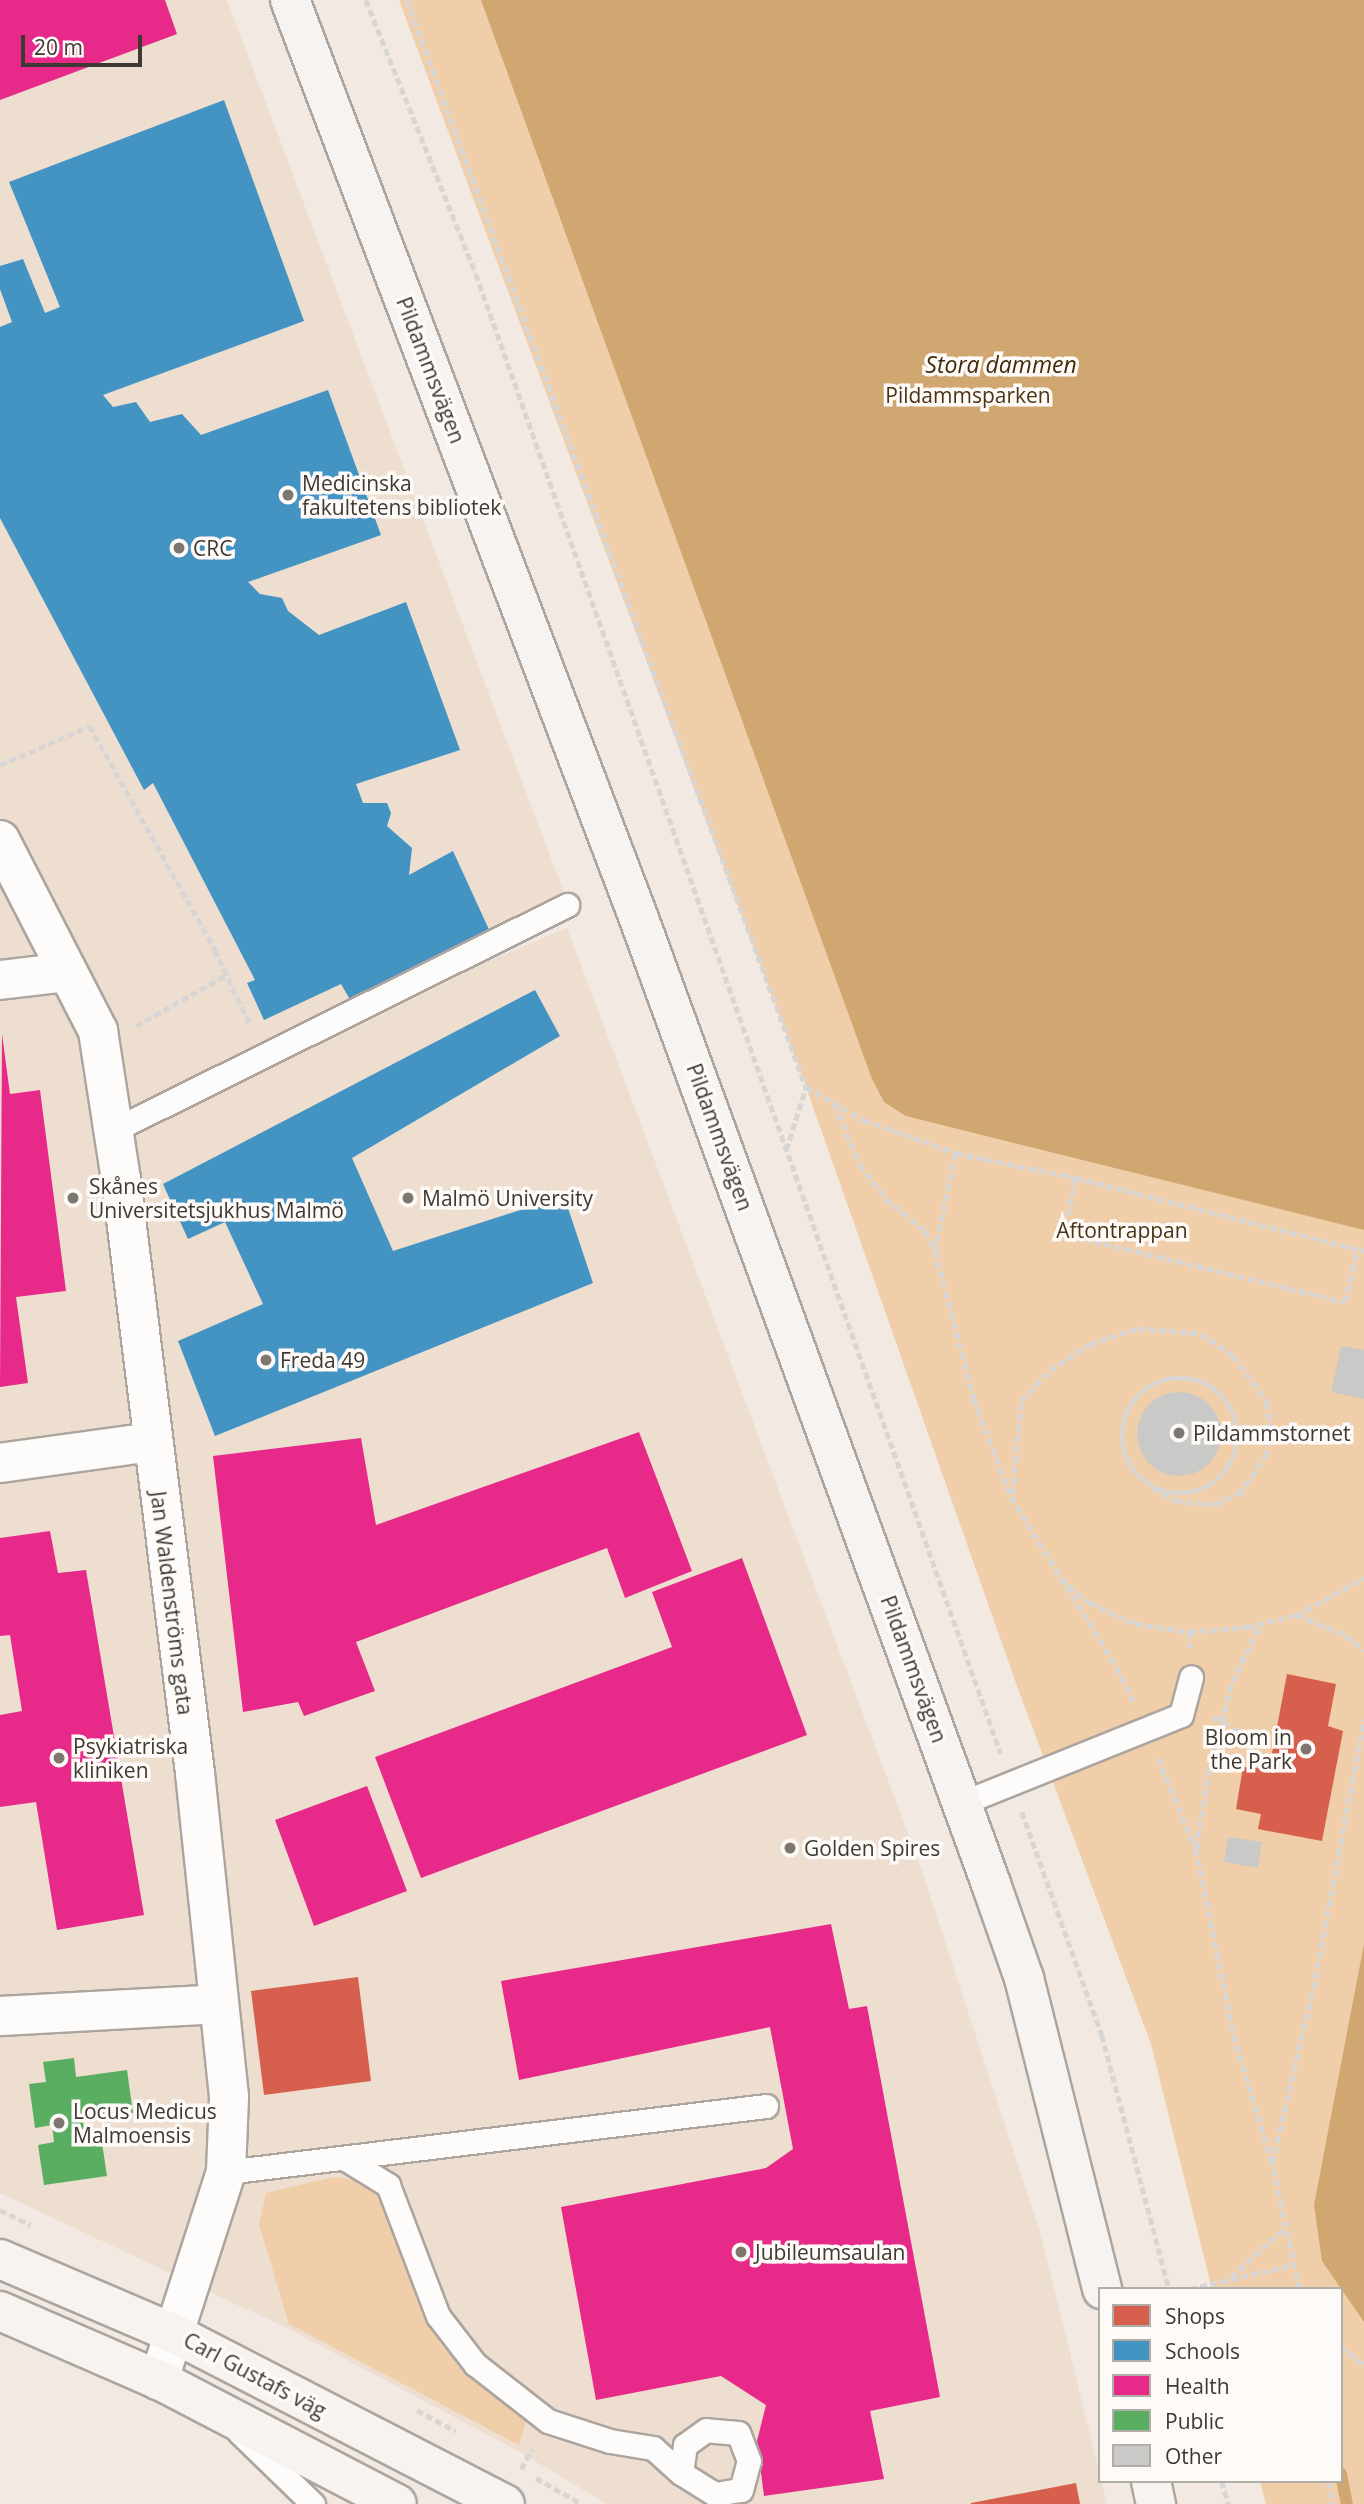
<!DOCTYPE html>
<meta charset="utf-8">
<style>
body{margin:0}
#map{position:relative;width:1364px;height:2504px;overflow:hidden;background:#f2eae2;font-family:"Open Sans",sans-serif}
div>[style]{position:absolute}
[style*='--x']{left:calc(var(--x)*1px);top:calc(var(--y)*1px);width:calc(var(--w)*1px);rotate:calc(var(--a)*1deg)}
.built>*{inset:0;background:#eddecf}
.green>*{inset:0;background:#efcea9}
.water>*{inset:0;background:#d0a671}
.shops>*{inset:0;background:#d6604d}
.schools>*{inset:0;background:#4393c3}
.health>*{inset:0;background:#e7298a}
.public>*{inset:0;background:#5aae61}
.stream>*{height:12px;margin:-6px;padding:0 6px;transform-origin:6px;border-radius:6px;background:#d0a671}
.building>*{inset:0;background:#c9cac8}
.round{border-radius:50%}
.path>*{height:4.5px;margin-top:-2.25px;transform-origin:0;background:repeating-linear-gradient(90deg,#d8d6d4 0 7px,transparent 0 10.5px)}
.path>.ring{margin:-2.25px;padding:0;box-sizing:content-box;background:none;border:4.5px solid #d8d6d4;border-radius:50%}
.roads{filter:drop-shadow(2px 0 #aca59f) drop-shadow(-2px 0 #aca59f) drop-shadow(0 2px #aca59f) drop-shadow(0 -2px #aca59f)}
.lane>*{height:23px;margin:-11.5px;padding:0 11.5px;transform-origin:11.5px;border-radius:11.5px;background:#fdfcfb}
.street>*{height:38px;margin:-19px;padding:0 19px;transform-origin:19px;border-radius:19px;background:#fdfcfb}
.secondary>*{height:38px;margin:-19px;padding:0 19px;transform-origin:19px;border-radius:19px;background:#f6f3f0}
.dots>*{width:19px;height:19px;translate:-50% -50%;box-sizing:border-box;border:4px solid #fdfaf7;border-radius:50%}
span{translate:-50% -50%;white-space:nowrap;text-align:center;line-height:1.15;-webkit-text-stroke:7px #fdfaf7;paint-order:stroke}
.street-label{font-size:21px;color:#3f3933}
.park-label{font-size:21px;color:#4b3315}
.poi-label{font-size:21px;color:#3f3933}
.left{translate:0 -50%;text-align:left}
.right{translate:-100% -50%;text-align:right}
.water-label{font-size:23px;color:#422b0b;font-style:italic}
.legend{position:absolute;left:1098px;top:2287px;width:245px;height:196px;box-sizing:border-box;background:#fdfaf7;border:2px solid #b1ada9;margin:0;padding:9px 12px;list-style:none;font-size:21px;color:#3f3933}
.legend li{display:flex;align-items:center;gap:14px;height:35px}
.legend b{width:35px;border:2px solid #b1ada9}
.scale{position:absolute;left:21px;top:35px;width:121px;height:32px;box-sizing:border-box;border:4px solid #3f3933;border-top:0;padding-left:9px;font-size:21px;line-height:24px;white-space:nowrap;color:#3f3933;-webkit-text-stroke:5px #fdfaf7;paint-order:stroke}
</style>
<div id="map">
<div class="built">
<i style="clip-path:polygon(0 0,227px 0,566px 898px,155px 1102px,567px 928px,921px 1868px,1041px 2235px,1107px 2504px,607px 2504px,516px 2450px,291px 2330px,0 2193px)"></i>
</div>
<div class="green">
<i style="clip-path:polygon(399px 0,1364px 0,1364px 2504px,1266px 2504px,1260px 2481px,1341px 2481px,1341px 2289px,1212px 2289px,1151px 2044px,1017px 1686px,806px 1087px)"></i>
<i style="clip-path:polygon(334px 2177px,373px 2183px,440px 2344px,526px 2422px,519px 2445px,289px 2324px,259px 2224px,266px 2193px)"></i>
</div>
<div class="water">
<i style="clip-path:polygon(481px 0,1364px 0,1364px 1230px,906px 1116px,884px 1102px,872px 1079px)"></i>
<i style="clip-path:polygon(1364px 1944px,1364px 2322px,1322px 2261px,1314px 2205px)"></i>
</div>
<div class="shops">
<i style="clip-path:polygon(1287px 1674px,1336px 1684px,1328px 1726px,1343px 1731px,1322px 1841px,1258px 1829px,1261px 1814px,1236px 1809px,1243px 1767px,1269px 1769px)"></i>
<i style="clip-path:polygon(358px 1977px,371px 2081px,264px 2095px,251px 1991px)"></i>
<i style="clip-path:polygon(1076px 2483px,1080px 2504px,971px 2504px,971px 2503px)"></i>
</div>
<div class="schools">
<i style="clip-path:polygon(224px 100px,304px 321px,103px 395px,113px 407px,136px 402px,150px 422px,182px 414px,201px 435px,328px 390px,381px 535px,248px 582px,260px 594px,282px 598px,288px 611px,319px 635px,406px 602px,460px 750px,356px 784px,363px 803px,387px 803px,391px 813px,387px 826px,412px 848px,409px 875px,453px 851px,491px 934px,352px 1003px,341px 984px,264px 1020px,247px 983px,255px 980px,153px 783px,144px 790px,0 518px,0 327px,12px 322px,0 289px,0 266px,23px 259px,45px 313px,60px 307px,9px 182px)"></i>
<i style="clip-path:polygon(535px 990px,560px 1036px,352px 1158px,393px 1251px,564px 1196px,593px 1283px,215px 1436px,178px 1341px,263px 1304px,225px 1222px,188px 1239px,163px 1184px)"></i>
</div>
<div class="health">
<i style="clip-path:polygon(0 0,165px 0,177px 34px,0 100px)"></i>
<i style="clip-path:polygon(2px 1034px,10px 1094px,40px 1090px,66px 1291px,16px 1297px,28px 1383px,0 1387px)"></i>
<i style="clip-path:polygon(639px 1432px,692px 1571px,625px 1598px,607px 1548px,356px 1642px,375px 1691px,304px 1716px,298px 1702px,243px 1712px,213px 1456px,361px 1438px,376px 1525px)"></i>
<i style="clip-path:polygon(50px 1531px,58px 1573px,86px 1570px,144px 1915px,57px 1930px,36px 1802px,0 1807px,0 1715px,22px 1711px,10px 1635px,0 1636px,0 1538px)"></i>
<i style="clip-path:polygon(742px 1558px,807px 1735px,421px 1878px,375px 1757px,672px 1647px,652px 1592px)"></i>
<i style="clip-path:polygon(367px 1786px,407px 1891px,314px 1926px,275px 1820px)"></i>
<i style="clip-path:polygon(831px 1924px,849px 2009px,867px 2006px,940px 2397px,870px 2411px,884px 2479px,764px 2496px,757px 2441px,766px 2405px,721px 2376px,596px 2400px,561px 2207px,766px 2168px,793px 2149px,770px 2027px,519px 2080px,501px 1981px)"></i>
</div>
<div class="public">
<i style="clip-path:polygon(74px 2058px,76px 2077px,127px 2070px,133px 2113px,83px 2121px,85px 2138px,101px 2136px,107px 2176px,44px 2185px,38px 2145px,54px 2142px,52px 2125px,35px 2128px,29px 2084px,46px 2082px,43px 2062px)"></i>
</div>
<div class="stream">
<i style="--x:1341;--y:2474;--w:31;--a:79"></i>
</div>
<div class="building">
<i style="clip-path:polygon(1341px 1346px,1364px 1350px,1364px 1399px,1331px 1392px)"></i>
<i class="round" style="left:1137px;top:1392px;width:84px;height:84px"></i>
<i style="clip-path:polygon(1228px 1837px,1262px 1842px,1258px 1868px,1224px 1862px)"></i>
</div>
<div class="path">
<i style="--x:366;--y:0;--w:295;--a:68.1"></i>
<i style="--x:476;--y:274;--w:1570;--a:70.47"></i>
<i style="--x:407;--y:0;--w:1158;--a:69.84"></i>
<i style="--x:806;--y:1087;--w:67;--a:29.6"></i>
<i style="--x:864;--y:1120;--w:98;--a:19.7"></i>
<i style="--x:956;--y:1153;--w:123;--a:11.8"></i>
<i style="--x:1076;--y:1178;--w:297;--a:14.2"></i>
<i style="--x:0;--y:765;--w:98;--a:-23.4"></i>
<i style="--x:90;--y:726;--w:257;--a:60.8"></i>
<i style="--x:215;--y:950;--w:84;--a:64.7"></i>
<i style="--x:136;--y:1026;--w:103;--a:-29.5"></i>
<i style="--x:835;--y:1104;--w:66;--a:67.7"></i>
<i style="--x:860;--y:1165;--w:43;--a:52.6"></i>
<i style="--x:886;--y:1199;--w:50;--a:39.4"></i>
<i style="--x:925;--y:1231;--w:21;--a:62"></i>
<i style="--x:786;--y:1150;--w:66;--a:-72.4"></i>
<i style="--x:956;--y:1153;--w:100;--a:102.1"></i>
<i style="--x:935;--y:1251;--w:153;--a:75.2"></i>
<i style="--x:974;--y:1399;--w:105;--a:69.3"></i>
<i style="--x:1011;--y:1497;--w:200;--a:58.1"></i>
<i style="--x:1117;--y:1667;--w:38;--a:65"></i>
<i style="--x:1076;--y:1178;--w:57;--a:102.1"></i>
<i style="--x:1064;--y:1234;--w:289;--a:13.6"></i>
<i style="--x:1345;--y:1302;--w:54;--a:-77.2"></i>
<i class="ring" style="left:1122px;top:1378px;width:111.5px;height:111.5px"></i>
<i style="--x:1012;--y:1494;--w:93;--a:-84.5"></i>
<i style="--x:1021;--y:1401;--w:42;--a:-46.9"></i>
<i style="--x:1050;--y:1370;--w:48;--a:-33"></i>
<i style="--x:1090;--y:1344;--w:51;--a:-18.4"></i>
<i style="--x:1138;--y:1328;--w:63;--a:5.4"></i>
<i style="--x:1201;--y:1334;--w:40;--a:34"></i>
<i style="--x:1234;--y:1356;--w:57;--a:54.3"></i>
<i style="--x:1267;--y:1402;--w:27;--a:82"></i>
<i style="--x:1271;--y:1429;--w:25;--a:99"></i>
<i style="--x:1267;--y:1454;--w:47;--a:123.7"></i>
<i style="--x:1241;--y:1493;--w:30;--a:156"></i>
<i style="--x:1214;--y:1505;--w:37;--a:-175"></i>
<i style="--x:1177;--y:1502;--w:32;--a:-150"></i>
<i style="--x:1061;--y:1579;--w:38;--a:40"></i>
<i style="--x:1090;--y:1603;--w:51;--a:24.5"></i>
<i style="--x:1136;--y:1624;--w:55;--a:8.4"></i>
<i style="--x:1190;--y:1632;--w:57;--a:-5"></i>
<i style="--x:1247;--y:1627;--w:51;--a:-13.5"></i>
<i style="--x:1297;--y:1615;--w:77;--a:-28.9"></i>
<i style="--x:1297;--y:1615;--w:54;--a:22.8"></i>
<i style="--x:1347;--y:1636;--w:22;--a:39"></i>
<i style="--x:1190;--y:1632;--w:16;--a:90"></i>
<i style="--x:1214;--y:1717;--w:58;--a:31"></i>
<i style="--x:1158;--y:1758;--w:99;--a:67.3"></i>
<i style="--x:1196;--y:1849;--w:190;--a:78.5"></i>
<i style="--x:1234;--y:2035;--w:134;--a:73.5"></i>
<i style="--x:1022;--y:1812;--w:237;--a:70.3"></i>
<i style="--x:1102;--y:2035;--w:263;--a:75.2"></i>
<i style="--x:1196;--y:1848;--w:76;--a:-80.9"></i>
<i style="--x:1208;--y:1773;--w:94;--a:-75.2"></i>
<i style="--x:1232;--y:1682;--w:63;--a:-63.4"></i>
<i style="--x:0;--y:2210;--w:34;--a:26"></i>
<i style="--x:1231;--y:2277;--w:74;--a:-42.3"></i>
<i style="--x:1190;--y:2289;--w:106;--a:-13.1"></i>
<i style="--x:1299;--y:2289;--w:129;--a:-102.1"></i>
<i style="--x:1272;--y:2163;--w:189;--a:-76.8"></i>
<i style="--x:1315;--y:1979;--w:264;--a:-79.3"></i>
<i style="--x:1341;--y:2346;--w:30;--a:40"></i>
<i style="--x:417;--y:2410;--w:44;--a:28.3"></i>
<i style="--x:521;--y:2469;--w:23;--a:-61"></i>
<i style="--x:536;--y:2478;--w:53;--a:29.5"></i>
<i style="--x:1222;--y:2481;--w:24;--a:75"></i>
<i style="--x:1329;--y:2481;--w:23;--a:80"></i>
</div>
<div class="roads">
<div class="lane">
<i style="--x:114;--y:1130;--w:506;--a:-26.41"></i>
<i style="--x:962;--y:1803;--w:236;--a:-21.9"></i>
<i style="--x:1181;--y:1715;--w:39;--a:-75"></i>
<i style="--x:344;--y:2158;--w:52;--a:31.5"></i>
<i style="--x:388;--y:2185;--w:140;--a:69.1"></i>
<i style="--x:438;--y:2316;--w:61;--a:52.4"></i>
<i style="--x:475;--y:2364;--w:93;--a:38"></i>
<i style="--x:548;--y:2421;--w:65;--a:17.9"></i>
<i style="--x:610;--y:2441;--w:44;--a:9.2"></i>
<i style="--x:653;--y:2448;--w:38;--a:42"></i>
<i style="--x:681;--y:2473;--w:40;--a:32"></i>
<i style="--x:715;--y:2494;--w:26;--a:-9"></i>
<i style="--x:741;--y:2490;--w:30;--a:-75"></i>
<i style="--x:749;--y:2461;--w:30;--a:-111"></i>
<i style="--x:738;--y:2433;--w:32;--a:-175"></i>
<i style="--x:706;--y:2430;--w:26;--a:144"></i>
<i style="--x:685;--y:2445;--w:28;--a:98"></i>
<i style="--x:226;--y:2172;--w:544;--a:-6.97"></i>
<i style="--x:240;--y:2433;--w:102;--a:44.2"></i>
</div>
<div class="street">
<i style="--x:0;--y:840;--w:215;--a:62.8"></i>
<i style="--x:98;--y:1031;--w:150;--a:81.2"></i>
<i style="--x:121;--y:1179;--w:599;--a:82.9"></i>
<i style="--x:195;--y:1773;--w:326;--a:84"></i>
<i style="--x:229;--y:2097;--w:75;--a:92.3"></i>
<i style="--x:226;--y:2172;--w:219;--a:107.9"></i>
<i style="--x:0;--y:980;--w:67;--a:-6.8"></i>
<i style="--x:0;--y:1463;--w:152;--a:-7.9"></i>
<i style="--x:0;--y:2016;--w:219;--a:-3.1"></i>
</div>
<div class="secondary">
<i style="--x:290;--y:0;--w:980;--a:69.2"></i>
<i style="--x:638;--y:916;--w:1030;--a:69.96"></i>
<i style="--x:991;--y:1884;--w:100;--a:70.7"></i>
<i style="--x:1024;--y:1978;--w:321;--a:75.9"></i>
<i style="--x:0;--y:2259;--w:193;--a:23.2"></i>
<i style="--x:177;--y:2335;--w:369;--a:27.3"></i>
<i style="--x:0;--y:2311;--w:173;--a:23.5"></i>
<i style="--x:159;--y:2380;--w:268;--a:27.5"></i>
<i style="--x:1151;--y:2481;--w:24;--a:78"></i>
</div>
</div>
<div class="dots">
<i style="left:288px;top:495px;background:#7e7770"></i>
<i style="left:179px;top:548px;background:#7e7770"></i>
<i style="left:73px;top:1198px;background:#7e7770"></i>
<i style="left:408px;top:1198px;background:#7e7770"></i>
<i style="left:266px;top:1360px;background:#7e7770"></i>
<i style="left:1179px;top:1433px;background:#7e7770"></i>
<i style="left:1306px;top:1749px;background:#7e7770"></i>
<i style="left:59px;top:1758px;background:#7e7770"></i>
<i style="left:790px;top:1848px;background:#7e7770"></i>
<i style="left:59px;top:2123px;background:#7e7770"></i>
<i style="left:741px;top:2252px;background:#7e7770"></i>
</div>
<div class="street-label">
<span style="left:431px;top:370px;rotate:69deg">Pildammsvägen</span>
<span style="left:720px;top:1137px;rotate:70deg">Pildammsvägen</span>
<span style="left:172px;top:1603px;rotate:83deg">Jan Waldenströms gata</span>
<span style="left:914px;top:1669px;rotate:70deg">Pildammsvägen</span>
<span style="left:255px;top:2375px;rotate:28deg">Carl Gustafs väg</span>
</div>
<div class="park-label">
<span style="left:968px;top:395px">Pildammsparken</span>
<span style="left:1122px;top:1230px">Aftontrappan</span>
</div>
<div class="poi-label">
<span class="left" style="left:302px;top:495px">Medicinska<br>fakultetens bibliotek</span>
<span class="left" style="left:193px;top:548px">CRC</span>
<span class="left" style="left:89px;top:1198px">Skånes<br>Universitetsjukhus Malmö</span>
<span class="left" style="left:422px;top:1198px">Malmö University</span>
<span class="left" style="left:280px;top:1360px">Freda 49</span>
<span class="left" style="left:1193px;top:1433px">Pildammstornet</span>
<span class="right" style="left:1292px;top:1749px">Bloom in<br>the Park</span>
<span class="left" style="left:73px;top:1758px">Psykiatriska<br>kliniken</span>
<span class="left" style="left:804px;top:1848px">Golden Spires</span>
<span class="left" style="left:73px;top:2123px">Locus Medicus<br>Malmoensis</span>
<span class="left" style="left:755px;top:2252px">Jubileumsaulan</span>
</div>
<div class="water-label">
<span style="left:1001px;top:364px">Stora dammen</span>
</div>
<ul class="legend">
<li><b style="height:19px;background:#d6604d"></b>Shops</li>
<li><b style="height:19px;background:#4393c3"></b>Schools</li>
<li><b style="height:19px;background:#e7298a"></b>Health</li>
<li><b style="height:19px;background:#5aae61"></b>Public</li>
<li><b style="height:19px;background:#c9cac8"></b>Other</li>
</ul>
<div class="scale">20 m</div>
</div>
